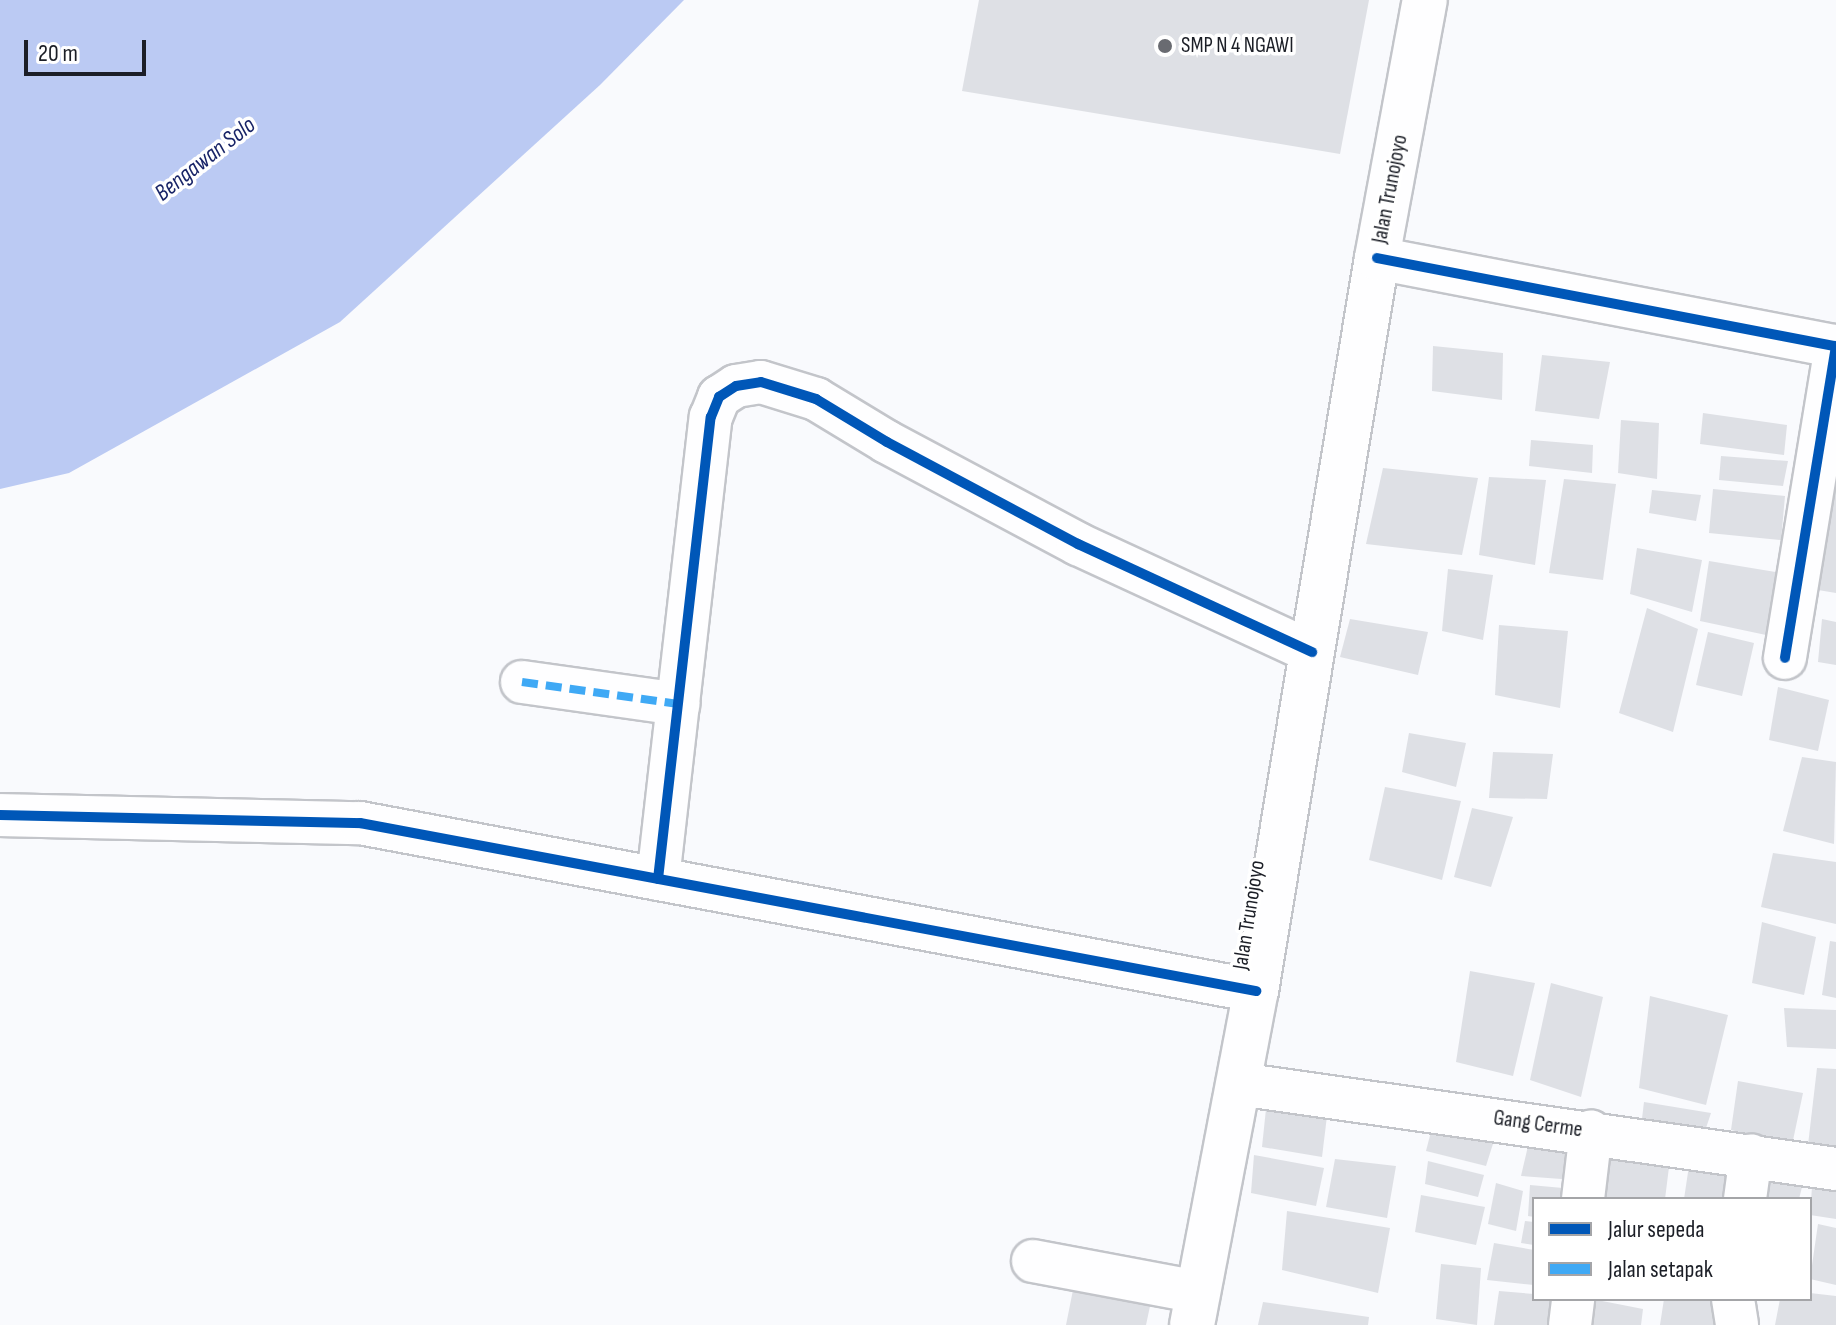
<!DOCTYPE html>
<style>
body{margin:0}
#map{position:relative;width:1836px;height:1325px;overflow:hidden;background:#f9fafd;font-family:"Sofia Sans Condensed",sans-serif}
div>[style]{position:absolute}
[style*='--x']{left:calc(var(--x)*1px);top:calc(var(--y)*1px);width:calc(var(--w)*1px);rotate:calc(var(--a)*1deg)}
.water>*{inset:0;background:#bbcaf3}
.building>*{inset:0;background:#dee0e5}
.roads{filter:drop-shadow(2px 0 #c3c5ca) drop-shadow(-2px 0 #c3c5ca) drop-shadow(0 2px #c3c5ca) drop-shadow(0 -2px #c3c5ca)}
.minor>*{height:42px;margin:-21px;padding:0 21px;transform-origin:21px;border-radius:21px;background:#fefeff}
.major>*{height:44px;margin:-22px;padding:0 22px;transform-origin:22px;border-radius:22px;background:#fefeff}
.quiet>*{height:8px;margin-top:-4px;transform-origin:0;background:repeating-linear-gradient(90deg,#3fa9f5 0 16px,transparent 0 24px)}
.cycleway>*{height:10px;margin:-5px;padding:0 5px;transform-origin:5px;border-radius:5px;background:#0057b8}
.dots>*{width:22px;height:22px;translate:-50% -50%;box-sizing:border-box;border:4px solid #fff;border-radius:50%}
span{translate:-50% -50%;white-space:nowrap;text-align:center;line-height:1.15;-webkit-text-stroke:7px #fff;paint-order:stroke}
.poi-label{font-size:22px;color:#1b1e26}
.left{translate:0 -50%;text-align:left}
.street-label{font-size:22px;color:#1b1e26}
.water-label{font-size:24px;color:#182467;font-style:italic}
.legend{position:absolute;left:1532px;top:1197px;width:280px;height:104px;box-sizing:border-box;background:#fff;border:2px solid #a4a5a8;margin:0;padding:10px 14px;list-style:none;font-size:24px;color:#1b1e26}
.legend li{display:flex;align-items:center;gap:16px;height:40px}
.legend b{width:40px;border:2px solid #a4a5a8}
.scale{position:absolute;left:24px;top:40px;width:122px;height:36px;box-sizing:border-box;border:4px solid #1b1e26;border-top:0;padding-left:10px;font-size:24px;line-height:28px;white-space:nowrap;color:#1b1e26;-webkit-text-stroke:6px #fff;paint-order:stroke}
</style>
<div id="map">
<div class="water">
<i style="clip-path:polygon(0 0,684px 0,600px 85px,340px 322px,69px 473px,0 489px)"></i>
</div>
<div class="building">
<i style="clip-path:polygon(979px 0,1369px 0,1340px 154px,962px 91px)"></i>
<i style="clip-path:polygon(1433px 346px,1503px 353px,1502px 400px,1432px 391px)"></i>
<i style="clip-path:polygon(1542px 355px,1610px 362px,1599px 419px,1535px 411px)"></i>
<i style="clip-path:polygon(1703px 413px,1787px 425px,1784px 455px,1700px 444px)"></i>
<i style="clip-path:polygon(1621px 420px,1659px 423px,1657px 479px,1618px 473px)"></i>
<i style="clip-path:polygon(1531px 440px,1593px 445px,1592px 473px,1529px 466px)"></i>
<i style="clip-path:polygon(1721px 456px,1788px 461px,1783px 486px,1719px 480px)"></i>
<i style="clip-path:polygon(1836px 458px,1836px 593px,1806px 588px)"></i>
<i style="clip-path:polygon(1383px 468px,1478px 478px,1462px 555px,1366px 544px)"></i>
<i style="clip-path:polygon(1489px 477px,1546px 480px,1535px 565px,1479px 555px)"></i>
<i style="clip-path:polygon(1564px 479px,1616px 484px,1603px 580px,1549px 573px)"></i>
<i style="clip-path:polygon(1713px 489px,1785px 496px,1781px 540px,1709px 533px)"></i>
<i style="clip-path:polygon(1652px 490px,1701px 495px,1696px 521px,1649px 513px)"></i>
<i style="clip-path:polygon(1637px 548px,1702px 560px,1692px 612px,1630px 594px)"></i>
<i style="clip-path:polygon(1709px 561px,1781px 573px,1766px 635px,1700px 621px)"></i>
<i style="clip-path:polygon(1448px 569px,1493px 575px,1483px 640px,1442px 631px)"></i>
<i style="clip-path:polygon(1647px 608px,1698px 629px,1673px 732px,1619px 713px)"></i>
<i style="clip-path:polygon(1350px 619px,1428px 632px,1418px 675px,1340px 657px)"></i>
<i style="clip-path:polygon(1822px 619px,1836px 622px,1836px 665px,1818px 662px)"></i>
<i style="clip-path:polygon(1499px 625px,1568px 631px,1560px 708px,1495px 695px)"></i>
<i style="clip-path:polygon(1708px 632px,1754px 643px,1742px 696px,1696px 685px)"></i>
<i style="clip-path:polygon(1778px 687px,1829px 700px,1818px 751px,1769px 740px)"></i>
<i style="clip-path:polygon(1409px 733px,1466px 743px,1456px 787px,1402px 772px)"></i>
<i style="clip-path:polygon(1493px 752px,1553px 754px,1547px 799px,1489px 798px)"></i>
<i style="clip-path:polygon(1802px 757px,1836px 762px,1834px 844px,1783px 831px)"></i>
<i style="clip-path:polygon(1385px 787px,1461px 801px,1442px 880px,1369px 860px)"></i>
<i style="clip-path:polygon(1472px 808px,1513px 817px,1491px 887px,1454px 877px)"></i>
<i style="clip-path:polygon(1773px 853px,1836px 862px,1836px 924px,1761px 907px)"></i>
<i style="clip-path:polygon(1762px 922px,1816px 937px,1804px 995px,1752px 983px)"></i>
<i style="clip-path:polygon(1830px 941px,1836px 942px,1836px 998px,1822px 995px)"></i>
<i style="clip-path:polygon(1470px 971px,1535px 983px,1513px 1076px,1456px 1062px)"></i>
<i style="clip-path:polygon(1551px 983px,1603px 997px,1581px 1097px,1530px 1080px)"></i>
<i style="clip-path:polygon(1650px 996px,1728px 1015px,1706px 1105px,1639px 1088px)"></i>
<i style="clip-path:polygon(1784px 1008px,1836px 1010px,1836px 1049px,1787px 1047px)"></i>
<i style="clip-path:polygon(1817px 1068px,1836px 1069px,1836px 1149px,1808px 1145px)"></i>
<i style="clip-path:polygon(1738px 1081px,1803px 1093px,1792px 1145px,1731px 1130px)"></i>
<i style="clip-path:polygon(1644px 1102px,1711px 1113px,1703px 1137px,1641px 1127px)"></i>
<i style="clip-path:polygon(1266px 1109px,1327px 1116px,1322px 1157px,1262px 1147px)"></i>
<i style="clip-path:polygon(1434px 1120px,1497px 1131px,1486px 1166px,1426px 1151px)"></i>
<i style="clip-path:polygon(1528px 1146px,1580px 1153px,1575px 1180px,1521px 1176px)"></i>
<i style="clip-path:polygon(1254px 1155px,1324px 1168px,1316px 1206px,1251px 1193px)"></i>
<i style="clip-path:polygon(1609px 1155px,1669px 1167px,1665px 1199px,1605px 1199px)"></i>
<i style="clip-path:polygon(1335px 1159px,1396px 1166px,1387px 1218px,1326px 1207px)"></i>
<i style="clip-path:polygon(1690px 1159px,1738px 1165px,1731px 1199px,1684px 1199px)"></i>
<i style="clip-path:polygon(1428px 1161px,1484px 1175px,1478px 1197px,1425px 1184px)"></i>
<i style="clip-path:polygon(1760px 1180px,1802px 1187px,1799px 1199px,1759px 1199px)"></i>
<i style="clip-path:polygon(1496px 1183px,1523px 1191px,1516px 1231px,1488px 1224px)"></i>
<i style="clip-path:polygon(1530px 1185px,1574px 1189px,1573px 1199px,1534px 1199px,1534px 1217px,1528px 1216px)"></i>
<i style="clip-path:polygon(1812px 1187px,1836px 1189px,1836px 1219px,1810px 1215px)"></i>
<i style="clip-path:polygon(1421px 1195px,1485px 1207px,1476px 1245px,1415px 1232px)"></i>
<i style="clip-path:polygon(1287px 1211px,1390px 1228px,1378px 1293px,1282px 1270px)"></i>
<i style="clip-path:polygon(1525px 1221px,1534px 1222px,1534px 1245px,1521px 1243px)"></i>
<i style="clip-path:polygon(1818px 1224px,1836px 1228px,1836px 1285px,1810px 1279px)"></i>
<i style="clip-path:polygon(1494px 1243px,1534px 1250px,1534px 1285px,1487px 1280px)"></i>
<i style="clip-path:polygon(1441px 1264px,1481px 1268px,1477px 1325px,1436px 1319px)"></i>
<i style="clip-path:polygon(1076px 1275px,1153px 1292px,1146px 1325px,1066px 1325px)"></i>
<i style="clip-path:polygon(1499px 1291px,1534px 1294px,1534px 1299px,1557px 1299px,1554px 1325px,1494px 1325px)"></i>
<i style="clip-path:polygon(1810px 1293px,1836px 1296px,1836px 1325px,1775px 1325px,1780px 1299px,1810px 1299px)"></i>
<i style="clip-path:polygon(1592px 1299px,1643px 1309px,1641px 1325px,1582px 1325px)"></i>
<i style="clip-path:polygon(1664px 1299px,1721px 1299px,1716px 1325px,1660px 1325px)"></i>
<i style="clip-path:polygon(1263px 1302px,1369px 1317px,1368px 1325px,1258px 1325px)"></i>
</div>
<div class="roads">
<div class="minor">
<i style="--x:1377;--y:258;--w:467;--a:10.9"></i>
<i style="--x:1836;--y:346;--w:316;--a:99.3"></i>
<i style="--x:522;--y:682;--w:158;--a:8"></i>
<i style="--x:0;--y:815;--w:360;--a:1.3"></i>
<i style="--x:360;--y:823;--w:912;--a:10.62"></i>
<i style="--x:658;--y:879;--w:465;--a:-83.5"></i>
<i style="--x:711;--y:417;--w:22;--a:-68"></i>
<i style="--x:719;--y:397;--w:20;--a:-33"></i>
<i style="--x:736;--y:386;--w:25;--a:-9"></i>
<i style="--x:761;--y:382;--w:58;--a:17.2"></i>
<i style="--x:816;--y:399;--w:83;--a:31.2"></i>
<i style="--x:887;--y:442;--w:217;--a:28.1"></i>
<i style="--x:1078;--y:544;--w:258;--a:24.8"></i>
<i style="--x:1239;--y:1084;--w:603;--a:8.1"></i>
<i style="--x:1583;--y:1199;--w:68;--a:-83.3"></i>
<i style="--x:1745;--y:1199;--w:44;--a:-82.2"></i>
<i style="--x:1033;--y:1261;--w:168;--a:10.6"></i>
<i style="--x:1733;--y:1299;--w:26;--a:81"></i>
<i style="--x:1570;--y:1325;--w:26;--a:-83"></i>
</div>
<div class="major">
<i style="--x:1192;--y:1325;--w:340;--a:-79.2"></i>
<i style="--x:1256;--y:991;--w:743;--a:-80.63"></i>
<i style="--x:1377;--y:258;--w:262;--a:-79.5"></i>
</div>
</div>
<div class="quiet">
<i style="--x:522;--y:682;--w:158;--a:8"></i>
</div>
<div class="cycleway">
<i style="--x:1377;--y:258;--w:467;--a:10.9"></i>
<i style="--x:1836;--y:346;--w:316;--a:99.3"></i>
<i style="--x:0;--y:815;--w:360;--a:1.3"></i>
<i style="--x:360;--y:823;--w:912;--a:10.62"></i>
<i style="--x:658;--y:879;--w:465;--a:-83.5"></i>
<i style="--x:711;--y:417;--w:22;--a:-68"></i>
<i style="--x:719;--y:397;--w:20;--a:-33"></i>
<i style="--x:736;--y:386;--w:25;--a:-9"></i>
<i style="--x:761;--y:382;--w:58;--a:17.2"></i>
<i style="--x:816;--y:399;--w:83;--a:31.2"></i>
<i style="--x:887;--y:442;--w:217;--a:28.1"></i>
<i style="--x:1078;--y:544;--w:258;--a:24.8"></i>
</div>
<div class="dots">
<i style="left:1165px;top:46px;background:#696b71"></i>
</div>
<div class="poi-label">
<span class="left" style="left:1181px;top:46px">SMP N 4 NGAWI</span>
</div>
<div class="street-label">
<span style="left:1390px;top:189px;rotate:-79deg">Jalan Trunojoyo</span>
<span style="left:1249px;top:915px;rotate:-81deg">Jalan Trunojoyo</span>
<span style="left:1538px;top:1124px;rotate:8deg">Gang Cerme</span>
</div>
<div class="water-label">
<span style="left:205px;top:159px;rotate:-38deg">Bengawan Solo</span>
</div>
<ul class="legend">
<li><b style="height:10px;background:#0057b8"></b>Jalur sepeda</li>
<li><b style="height:10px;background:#3fa9f5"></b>Jalan setapak</li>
</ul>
<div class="scale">20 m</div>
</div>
